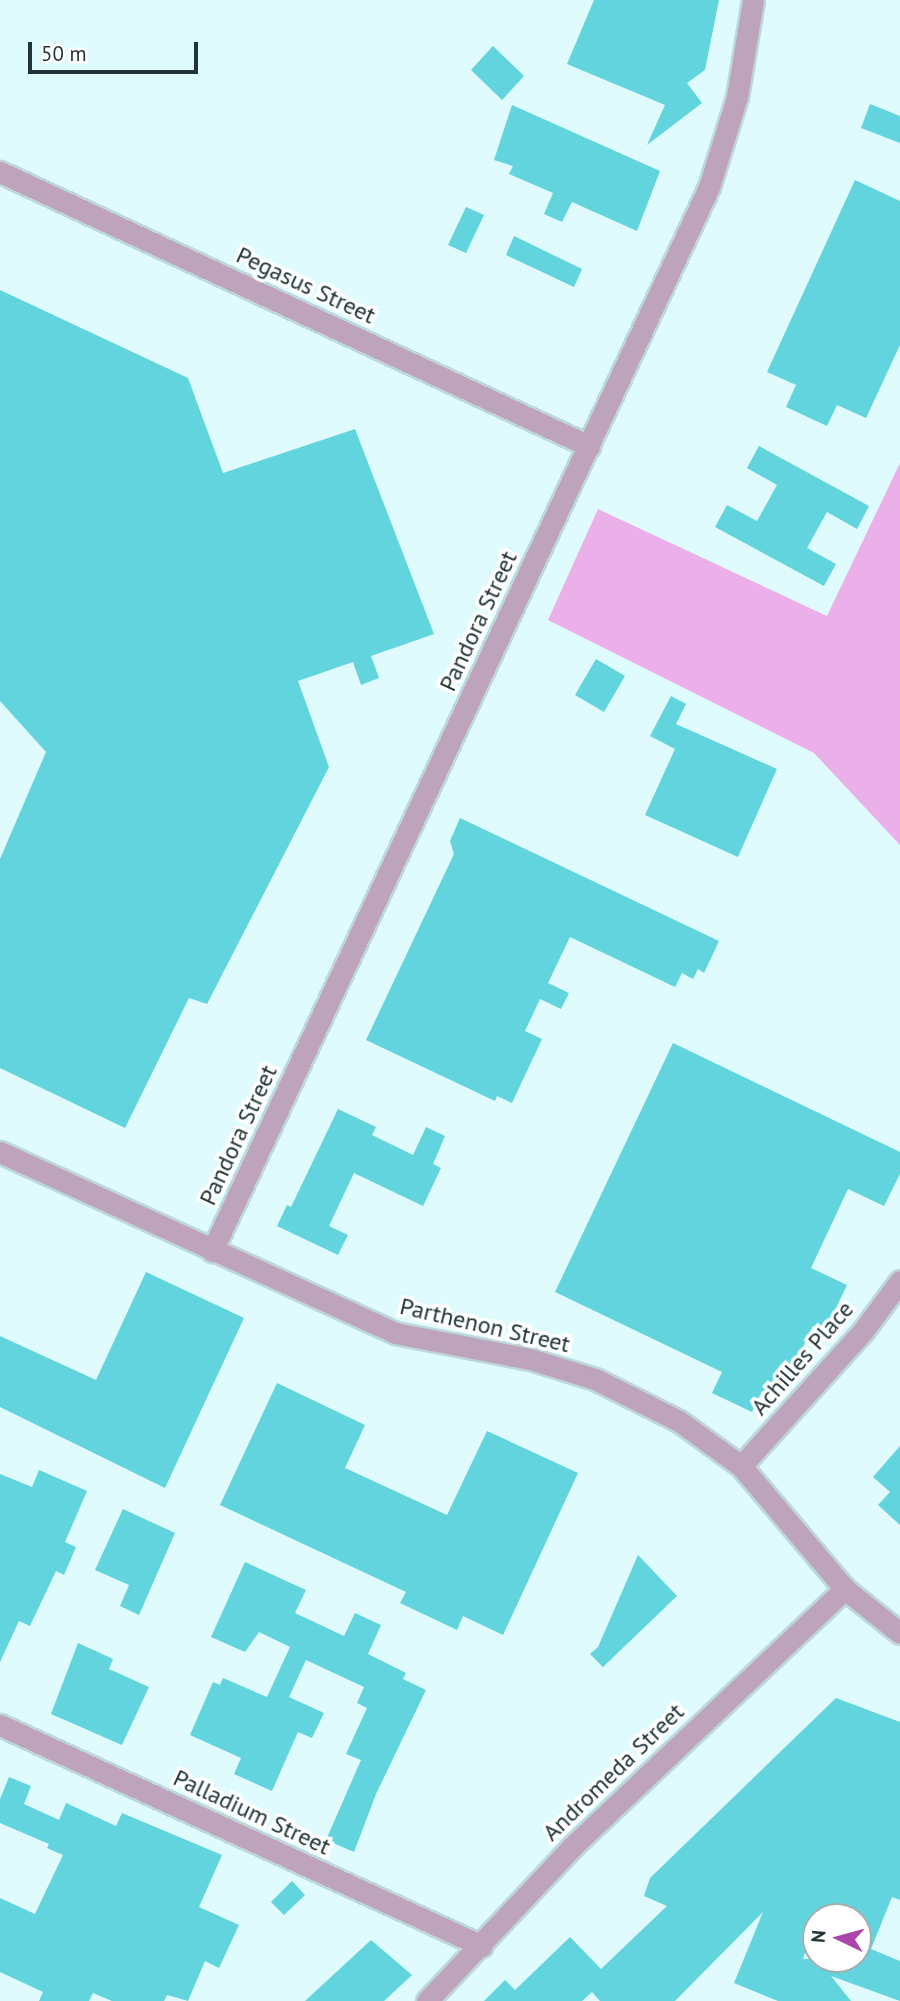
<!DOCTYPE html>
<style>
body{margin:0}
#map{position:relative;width:900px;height:2001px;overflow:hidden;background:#dffbfe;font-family:"PT Sans",sans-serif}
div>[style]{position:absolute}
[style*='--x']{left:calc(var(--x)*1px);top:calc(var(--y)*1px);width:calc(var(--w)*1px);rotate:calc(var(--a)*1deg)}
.green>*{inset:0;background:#ebb0ea}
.building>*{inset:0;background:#61d4de}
.roads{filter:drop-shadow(2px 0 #bdd7da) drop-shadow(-2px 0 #bdd7da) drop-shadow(0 2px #bdd7da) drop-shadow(0 -2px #bdd7da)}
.street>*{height:21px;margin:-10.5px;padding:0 10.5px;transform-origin:10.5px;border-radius:10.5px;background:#bea3bd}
span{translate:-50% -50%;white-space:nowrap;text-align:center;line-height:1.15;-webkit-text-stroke:7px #fff;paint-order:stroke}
.street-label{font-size:24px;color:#223536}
.north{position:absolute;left:802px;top:1903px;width:70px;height:70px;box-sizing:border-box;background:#fff;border:2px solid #a7aeaf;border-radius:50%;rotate:275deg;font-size:19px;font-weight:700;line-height:28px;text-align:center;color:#223536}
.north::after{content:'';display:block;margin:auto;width:24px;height:32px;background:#aa46ab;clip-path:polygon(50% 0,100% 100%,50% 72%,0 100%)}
.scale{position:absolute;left:28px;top:42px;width:170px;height:32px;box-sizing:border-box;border:4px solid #223536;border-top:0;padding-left:9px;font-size:21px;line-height:24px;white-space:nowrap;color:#223536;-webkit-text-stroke:5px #fff;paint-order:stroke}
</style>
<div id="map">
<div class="green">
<i style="clip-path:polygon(900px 463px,900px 845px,814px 753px,548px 620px,598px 509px,827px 616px)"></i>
</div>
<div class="building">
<i style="clip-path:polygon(594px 0,719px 0,705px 70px,687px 83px,702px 103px,647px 145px,665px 105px,567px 64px)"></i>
<i style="clip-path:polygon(493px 46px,524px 76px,502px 100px,471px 70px)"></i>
<i style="clip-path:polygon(870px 104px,900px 116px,900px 143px,861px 128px)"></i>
<i style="clip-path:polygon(512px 105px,660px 171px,637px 231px,572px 202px,562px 222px,544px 214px,553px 193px,509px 174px,513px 166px,494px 160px)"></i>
<i style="clip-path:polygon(855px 180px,900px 201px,900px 345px,866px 418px,837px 405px,827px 426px,786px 407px,796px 385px,767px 372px)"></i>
<i style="clip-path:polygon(466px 207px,484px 215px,466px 253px,448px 245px)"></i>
<i style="clip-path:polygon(514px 236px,582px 269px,574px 287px,506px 255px)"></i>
<i style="clip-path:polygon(0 290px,188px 378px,223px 473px,355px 429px,434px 634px,371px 656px,379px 678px,361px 685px,353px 662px,298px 681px,329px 767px,207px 1004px,189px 998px,125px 1128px,0 1068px,0 859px,46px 752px,0 701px)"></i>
<i style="clip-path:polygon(759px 446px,869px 506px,857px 529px,827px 512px,807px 548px,836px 564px,824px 586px,715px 527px,727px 505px,757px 521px,777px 485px,747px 468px)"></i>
<i style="clip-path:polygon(596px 659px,625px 676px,604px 712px,575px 695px)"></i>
<i style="clip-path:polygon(671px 696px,686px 704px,676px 724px,777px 769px,738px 857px,645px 815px,675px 749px,650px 736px)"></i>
<i style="clip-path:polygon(460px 818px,719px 941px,704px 973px,698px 969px,693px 979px,682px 973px,675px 987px,570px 937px,548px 983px,569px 993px,561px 1009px,540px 999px,525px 1031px,542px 1039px,512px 1103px,497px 1096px,495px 1101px,366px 1040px,454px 854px,450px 841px)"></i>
<i style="clip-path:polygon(673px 1043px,900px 1152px,900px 1174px,884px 1206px,848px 1189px,811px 1268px,847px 1285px,825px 1331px,813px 1326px,778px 1399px,762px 1391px,752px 1412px,712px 1393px,722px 1372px,555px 1292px)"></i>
<i style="clip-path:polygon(338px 1109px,376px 1127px,372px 1135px,413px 1155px,426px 1127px,445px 1136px,433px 1164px,441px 1168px,423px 1206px,354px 1173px,329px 1226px,348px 1235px,338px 1255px,277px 1226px,287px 1205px,291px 1207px)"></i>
<i style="clip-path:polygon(146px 1272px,244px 1318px,165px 1488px,0 1407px,0 1336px,96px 1380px)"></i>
<i style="clip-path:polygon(277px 1383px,365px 1425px,345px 1468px,447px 1515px,487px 1431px,578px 1473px,503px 1635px,463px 1616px,457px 1630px,400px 1603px,406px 1592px,220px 1505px)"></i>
<i style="clip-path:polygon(900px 1446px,900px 1525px,878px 1505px,890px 1492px,873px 1477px)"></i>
<i style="clip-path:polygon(39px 1470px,87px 1491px,65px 1542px,76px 1547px,64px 1575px,56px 1571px,30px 1626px,19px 1621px,0 1662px,0 1474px,32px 1487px)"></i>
<i style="clip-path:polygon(123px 1509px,175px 1533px,139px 1615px,120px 1606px,129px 1585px,95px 1570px)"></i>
<i style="clip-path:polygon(638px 1555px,677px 1596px,603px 1667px,590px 1654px,598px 1647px)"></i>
<i style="clip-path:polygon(245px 1562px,306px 1590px,295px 1613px,344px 1636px,355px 1613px,381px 1625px,368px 1654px,406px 1673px,403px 1679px,426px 1690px,376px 1794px,354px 1852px,326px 1840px,361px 1760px,346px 1754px,367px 1708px,357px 1703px,364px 1687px,306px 1660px,289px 1697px,324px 1713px,312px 1738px,298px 1732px,272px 1791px,234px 1774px,241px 1758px,190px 1735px,213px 1682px,220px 1685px,223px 1678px,267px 1697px,290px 1647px,259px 1632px,245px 1652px,211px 1637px)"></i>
<i style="clip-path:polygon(78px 1643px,113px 1659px,109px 1669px,149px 1687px,122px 1745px,51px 1714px)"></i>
<i style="clip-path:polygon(evenodd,836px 1698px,900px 1722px,900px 1900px,892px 1897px,871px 1949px,900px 1961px,900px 2001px,831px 1976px,851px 2001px,778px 2001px,734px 1983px,763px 1912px,675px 2001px,600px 2001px,592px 1992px,582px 2001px,484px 2001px,505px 1980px,515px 1990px,570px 1937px,601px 1969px,667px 1906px,644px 1896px,650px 1878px,836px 1698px,816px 1917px,858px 1917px,858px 1959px,803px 1959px,816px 1917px)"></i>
<i style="clip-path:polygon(9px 1777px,31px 1786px,24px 1804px,59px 1820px,66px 1803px,116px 1826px,122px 1813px,222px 1855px,199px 1907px,239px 1925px,219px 1968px,205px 1961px,188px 2001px,167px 1995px,164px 2001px,112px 2001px,93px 1993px,89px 2001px,39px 2001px,43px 1992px,0 1972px,0 1898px,35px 1914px,63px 1855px,47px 1848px,49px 1844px,0 1823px,0 1799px)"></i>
<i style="clip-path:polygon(292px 1881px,305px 1895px,284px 1915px,271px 1902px)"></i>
<i style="clip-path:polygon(371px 1940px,412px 1975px,384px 2001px,305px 2001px)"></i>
</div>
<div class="roads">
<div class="street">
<i style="--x:0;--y:172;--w:650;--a:24.95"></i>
<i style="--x:0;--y:1152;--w:434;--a:24.6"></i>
<i style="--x:395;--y:1333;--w:137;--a:10.9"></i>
<i style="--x:530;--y:1359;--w:68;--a:17.1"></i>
<i style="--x:595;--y:1379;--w:94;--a:26.6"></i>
<i style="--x:679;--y:1421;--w:77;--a:36"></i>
<i style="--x:741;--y:1466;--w:161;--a:49.8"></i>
<i style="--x:845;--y:1589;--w:70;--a:38.7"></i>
<i style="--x:212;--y:1251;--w:1174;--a:-64.96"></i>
<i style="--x:709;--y:187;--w:94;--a:-72.7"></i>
<i style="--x:737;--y:97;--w:98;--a:-80.6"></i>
<i style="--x:741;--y:1466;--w:182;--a:-47.9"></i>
<i style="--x:863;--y:1331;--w:62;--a:-53.5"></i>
<i style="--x:0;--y:1725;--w:530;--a:24.63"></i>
<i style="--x:427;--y:2001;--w:212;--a:-46.7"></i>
<i style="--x:572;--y:1847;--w:376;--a:-43.4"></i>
</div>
</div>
<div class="street-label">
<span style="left:306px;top:285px;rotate:25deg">Pegasus Street</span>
<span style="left:478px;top:621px;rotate:-65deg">Pandora Street</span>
<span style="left:238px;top:1135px;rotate:-65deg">Pandora Street</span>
<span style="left:485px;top:1325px;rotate:13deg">Parthenon Street</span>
<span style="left:802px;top:1358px;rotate:-49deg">Achilles Place</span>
<span style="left:613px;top:1772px;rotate:-44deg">Andromeda Street</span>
<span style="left:252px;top:1812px;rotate:25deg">Palladium Street</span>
</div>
<div class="north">N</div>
<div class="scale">50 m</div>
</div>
